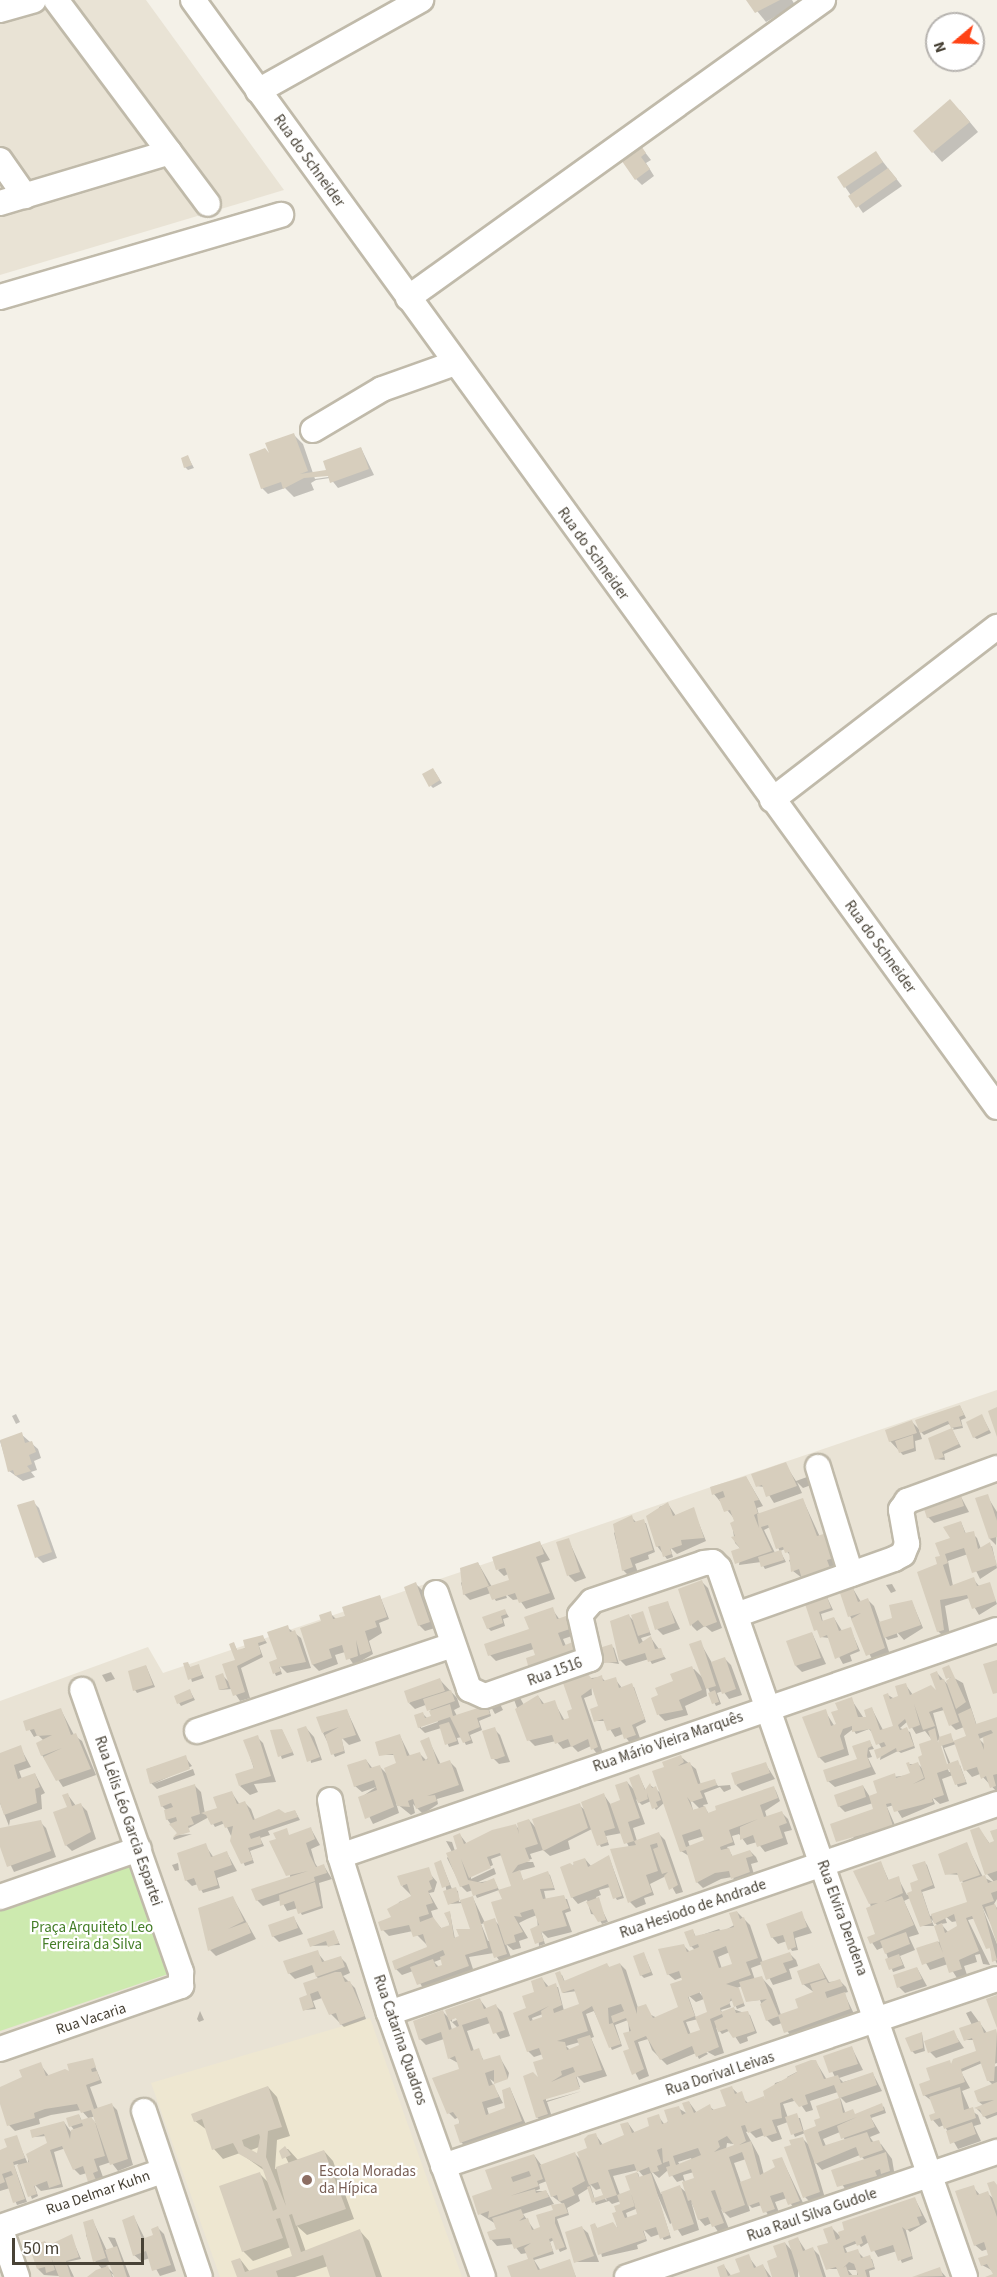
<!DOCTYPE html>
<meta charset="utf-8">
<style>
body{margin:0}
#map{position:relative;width:997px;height:2277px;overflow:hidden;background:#f4f1e8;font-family:"Source Sans 3",sans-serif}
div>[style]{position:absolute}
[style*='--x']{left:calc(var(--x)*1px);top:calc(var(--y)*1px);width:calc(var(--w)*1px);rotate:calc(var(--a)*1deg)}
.residential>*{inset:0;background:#e9e3d5}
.education>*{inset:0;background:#eee7d1}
.green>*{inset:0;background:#cdeaaf}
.shadow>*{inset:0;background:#0003}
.building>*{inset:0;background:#d7cebd}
.roads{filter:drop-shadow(2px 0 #c0baaa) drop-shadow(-2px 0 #c0baaa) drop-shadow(0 2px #c0baaa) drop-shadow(0 -2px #c0baaa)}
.minor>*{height:24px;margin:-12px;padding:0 12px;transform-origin:12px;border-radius:12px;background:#fff}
.dots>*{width:16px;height:16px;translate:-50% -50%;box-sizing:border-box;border:3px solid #fff;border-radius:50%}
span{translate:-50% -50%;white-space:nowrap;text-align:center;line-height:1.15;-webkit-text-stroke:4.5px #fff;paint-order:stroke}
.street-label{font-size:15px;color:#484236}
.park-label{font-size:15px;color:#437d26}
.education-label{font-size:15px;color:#785e54}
.left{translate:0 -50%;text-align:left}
.north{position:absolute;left:925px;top:12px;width:60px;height:60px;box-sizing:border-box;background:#fff;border:2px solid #b6b3af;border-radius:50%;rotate:251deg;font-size:16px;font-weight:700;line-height:24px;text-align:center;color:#484236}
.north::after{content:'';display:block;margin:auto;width:21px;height:27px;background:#ff4214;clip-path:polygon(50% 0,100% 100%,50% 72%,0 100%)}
.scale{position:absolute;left:12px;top:2238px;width:132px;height:27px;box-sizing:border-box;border:3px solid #484236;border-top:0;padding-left:8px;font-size:18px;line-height:21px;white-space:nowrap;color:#484236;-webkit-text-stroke:4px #fff;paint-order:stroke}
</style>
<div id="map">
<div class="residential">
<i style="clip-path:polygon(0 0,146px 0,284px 190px,0 275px)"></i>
<i style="clip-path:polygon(997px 1390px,997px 2277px,0 2277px,0 1701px,148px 1647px,163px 1673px)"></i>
</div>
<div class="education">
<i style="clip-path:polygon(370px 2018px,462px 2277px,220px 2277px,151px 2083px)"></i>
</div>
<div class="green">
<i style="clip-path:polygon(132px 1858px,171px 1973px,0 2031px,0 1903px)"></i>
</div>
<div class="shadow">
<i style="clip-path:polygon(748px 0,792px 0,795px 5px,766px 22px)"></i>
<i style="clip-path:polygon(960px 110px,978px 132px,942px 162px,933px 152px)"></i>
<i style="clip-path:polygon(637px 142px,651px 160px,646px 163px,654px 176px,642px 185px,636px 179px)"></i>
<i style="clip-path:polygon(876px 153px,902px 186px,863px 213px,839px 178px)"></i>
<i style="clip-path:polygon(294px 435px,303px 444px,315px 479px,335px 476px,361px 448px,374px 475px,338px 488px,330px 478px,316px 480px,311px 483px,314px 490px,294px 497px,285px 488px,268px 494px,262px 488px,273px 457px)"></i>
<i style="clip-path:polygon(188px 457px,194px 468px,188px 470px,185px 467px)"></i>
<i style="clip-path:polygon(435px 772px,442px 783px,433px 788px,431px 786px)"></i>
<i style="clip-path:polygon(960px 1406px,966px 1418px,961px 1420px,963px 1428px,952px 1430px,961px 1447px,944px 1454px,945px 1460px,936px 1459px,930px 1439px,954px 1429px,949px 1424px,924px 1435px,919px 1430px,922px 1439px,915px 1441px,916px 1451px,903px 1455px,890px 1441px,912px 1422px,921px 1431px)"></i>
<i style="clip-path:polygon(16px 1414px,20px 1422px,16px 1424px,12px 1416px)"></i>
<i style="clip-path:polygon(982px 1416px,991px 1433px,977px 1439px,974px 1437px)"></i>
<i style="clip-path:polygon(21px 1434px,38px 1449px,41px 1458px,34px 1461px,37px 1470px,31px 1472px,35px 1477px,23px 1481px,9px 1471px,0 1441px)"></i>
<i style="clip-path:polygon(785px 1464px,796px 1481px,807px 1477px,811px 1485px,803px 1488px,797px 1482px,802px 1493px,774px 1503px,764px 1487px,757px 1486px)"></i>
<i style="clip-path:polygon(evenodd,746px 1477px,763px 1506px,757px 1508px,759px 1515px,803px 1500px,820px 1537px,843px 1563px,829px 1567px,830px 1573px,806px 1581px,793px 1571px,789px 1560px,793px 1559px,785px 1549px,780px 1551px,786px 1562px,765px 1569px,761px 1562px,739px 1565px,741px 1549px,735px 1543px,732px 1524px,737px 1522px,714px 1494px,746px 1477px,770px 1527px,780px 1552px,775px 1553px,764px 1530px,770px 1527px)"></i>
<i style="clip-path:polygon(960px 1495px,969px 1512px,934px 1523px,928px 1517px)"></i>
<i style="clip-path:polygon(987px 1496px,997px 1512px,996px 1545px,990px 1539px)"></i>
<i style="clip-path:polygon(33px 1502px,39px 1508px,57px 1558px,43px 1563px,37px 1557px)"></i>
<i style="clip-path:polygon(668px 1504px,676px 1516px,693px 1509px,706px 1541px,677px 1554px,670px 1547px,673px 1557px,667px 1559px,657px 1546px,663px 1519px,659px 1507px)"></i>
<i style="clip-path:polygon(631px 1517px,637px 1523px,646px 1523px,655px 1552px,648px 1555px,649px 1559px,635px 1564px,638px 1573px,629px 1576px,623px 1570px,614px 1533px)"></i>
<i style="clip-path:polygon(961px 1522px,966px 1534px,971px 1532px,977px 1538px,981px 1549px,992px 1546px,997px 1568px,980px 1579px,968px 1554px,948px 1561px,953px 1586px,973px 1579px,980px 1587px,989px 1584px,997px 1604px,979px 1615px,969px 1598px,945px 1606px,950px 1636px,944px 1637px,938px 1631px,939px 1565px)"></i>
<i style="clip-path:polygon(568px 1539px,586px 1578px,575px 1582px,569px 1576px,558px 1543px)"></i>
<i style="clip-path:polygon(540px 1543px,550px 1560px,541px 1563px,555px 1599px,526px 1609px,519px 1599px,513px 1600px,505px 1593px,507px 1598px,496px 1601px,491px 1593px,470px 1600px,464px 1594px,461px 1583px,478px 1563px,492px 1587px,511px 1581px,508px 1574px,504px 1576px,498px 1570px)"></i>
<i style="clip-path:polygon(702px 1582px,708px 1588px,722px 1628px,712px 1632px,705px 1626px,697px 1631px,692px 1626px,680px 1589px)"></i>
<i style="clip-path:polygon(416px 1584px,422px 1590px,435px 1628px,425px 1631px,419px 1625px)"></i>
<i style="clip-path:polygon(892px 1584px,896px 1591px,891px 1593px,886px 1585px)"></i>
<i style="clip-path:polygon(852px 1587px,861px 1602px,868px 1600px,874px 1606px,880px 1623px,896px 1626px,891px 1606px,912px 1602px,923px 1628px,904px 1640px,896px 1631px,898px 1637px,888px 1640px,884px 1636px,890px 1655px,873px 1661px,850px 1616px)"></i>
<i style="clip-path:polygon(826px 1595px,833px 1610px,821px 1614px,823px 1622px,834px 1618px,842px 1631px,850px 1628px,860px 1651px,850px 1655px,852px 1661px,843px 1664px,829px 1638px,821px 1637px,807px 1605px)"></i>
<i style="clip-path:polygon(380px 1596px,389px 1619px,379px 1623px,382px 1633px,369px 1641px,373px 1654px,354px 1665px,345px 1652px,335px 1655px,338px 1664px,319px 1671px,313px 1665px,302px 1629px,323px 1622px,330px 1613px,336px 1619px,347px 1616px)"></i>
<i style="clip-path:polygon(667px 1602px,680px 1629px,663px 1635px,657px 1629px)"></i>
<i style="clip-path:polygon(552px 1609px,560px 1620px,565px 1618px,572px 1624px,575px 1635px,563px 1639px,566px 1646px,537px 1656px,534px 1649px,496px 1661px,490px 1655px,531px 1630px)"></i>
<i style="clip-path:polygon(505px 1611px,509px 1617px,503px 1619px,505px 1626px,491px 1631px,488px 1628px)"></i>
<i style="clip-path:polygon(642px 1613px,651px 1635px,641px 1638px,643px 1642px,651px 1638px,666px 1659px,652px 1664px,649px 1659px,626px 1666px,620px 1660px,629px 1616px,635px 1622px)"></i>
<i style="clip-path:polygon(287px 1627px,301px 1638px,311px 1668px,287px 1673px,279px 1665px,282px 1674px,276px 1676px,271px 1663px,276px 1661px,280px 1665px,269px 1632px)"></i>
<i style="clip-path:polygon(812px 1633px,826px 1664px,802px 1672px,796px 1666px)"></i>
<i style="clip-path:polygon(263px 1637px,267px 1643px,259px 1646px,263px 1657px,241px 1668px,250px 1698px,240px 1701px,232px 1689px,220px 1690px,216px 1677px,222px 1675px,229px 1682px,236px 1661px,234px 1644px,238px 1652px)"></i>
<i style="clip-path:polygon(700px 1642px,712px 1663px,725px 1659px,731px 1665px,742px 1695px,729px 1699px,723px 1691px,717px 1693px,721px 1704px,716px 1706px,705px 1681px,707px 1696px,685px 1706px,688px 1715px,665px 1721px,659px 1715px,660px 1696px,675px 1682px,672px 1675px,694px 1669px,704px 1679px)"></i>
<i style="clip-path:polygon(611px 1646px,614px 1648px,619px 1664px,606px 1662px)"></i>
<i style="clip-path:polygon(187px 1663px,191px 1668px,198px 1665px,204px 1678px,192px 1682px)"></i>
<i style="clip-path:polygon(146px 1666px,155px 1687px,137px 1693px,135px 1690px)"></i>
<i style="clip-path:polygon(evenodd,949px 1667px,954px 1678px,963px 1683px,977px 1726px,997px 1719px,997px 1792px,980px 1774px,972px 1777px,966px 1770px,956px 1744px,944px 1748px,951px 1765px,960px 1765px,967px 1784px,958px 1787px,953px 1775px,942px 1779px,949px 1801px,940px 1804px,932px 1797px,935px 1804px,902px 1818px,894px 1805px,887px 1807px,898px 1832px,854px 1847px,848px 1841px,840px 1844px,853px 1838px,876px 1809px,873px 1803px,845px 1812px,839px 1806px,863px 1786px,870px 1797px,879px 1794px,885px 1778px,909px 1775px,914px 1780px,908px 1764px,918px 1764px,924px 1770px,924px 1756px,933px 1741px,925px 1731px,916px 1734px,908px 1721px,900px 1728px,910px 1732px,915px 1748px,901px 1753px,898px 1751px,880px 1760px,882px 1749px,874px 1735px,869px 1729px,856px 1734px,853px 1729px,844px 1736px,849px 1755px,825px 1763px,819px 1757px,825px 1711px,835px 1727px,840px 1711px,851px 1699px,867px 1723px,872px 1709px,883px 1730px,895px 1726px,888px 1695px,903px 1704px,905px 1684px,913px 1695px,940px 1704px,937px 1673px,950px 1687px,949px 1667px,944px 1710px,950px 1724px,956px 1730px,964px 1727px,968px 1737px,954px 1742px,950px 1735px,940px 1739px,933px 1713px,944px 1710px,949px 1667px,984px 1737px,985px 1745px,979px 1739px,984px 1737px,949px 1667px,940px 1739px,951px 1772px,949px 1772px,937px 1741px,940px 1739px)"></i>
<i style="clip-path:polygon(111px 1672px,115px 1679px,106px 1682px,102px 1675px)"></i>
<i style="clip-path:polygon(601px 1677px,606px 1682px,615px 1679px,622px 1688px,634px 1687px,646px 1722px,636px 1727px,641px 1741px,631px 1744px,623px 1734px,615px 1737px,605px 1721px,596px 1721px,602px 1712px,591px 1681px,592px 1695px,584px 1698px,603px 1753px,598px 1755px,591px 1746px,578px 1752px,572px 1746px,563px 1749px,556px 1741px,535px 1746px,529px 1740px,513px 1697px,519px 1696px,524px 1705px,538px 1696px,545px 1705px,554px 1702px,565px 1721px,571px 1719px,574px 1710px,564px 1681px)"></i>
<i style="clip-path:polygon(evenodd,440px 1680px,457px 1698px,460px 1707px,454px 1710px,457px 1716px,486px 1706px,489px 1709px,491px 1716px,479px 1721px,482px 1730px,470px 1735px,473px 1743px,466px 1745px,462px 1737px,457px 1738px,459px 1744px,449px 1747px,441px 1728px,425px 1733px,419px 1727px,423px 1714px,428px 1719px,433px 1717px,430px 1709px,428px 1704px,415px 1709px,409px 1703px,440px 1680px,437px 1719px,438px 1722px,421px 1728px,421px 1725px,437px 1719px)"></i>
<i style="clip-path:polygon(190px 1691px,195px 1700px,181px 1706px,179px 1703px)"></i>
<i style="clip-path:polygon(499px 1702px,503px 1710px,495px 1714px,490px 1705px)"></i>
<i style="clip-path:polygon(61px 1710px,74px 1735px,82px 1741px,96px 1775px,63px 1787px,42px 1755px,45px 1742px,38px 1735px,34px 1737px,25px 1722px)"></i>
<i style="clip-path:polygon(347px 1711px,361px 1741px,349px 1745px,341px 1737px,345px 1753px,335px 1757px,323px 1733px)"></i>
<i style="clip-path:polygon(306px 1728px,314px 1737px,322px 1760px,311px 1763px)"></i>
<i style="clip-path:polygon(494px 1729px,500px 1735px,510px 1762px,499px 1764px,493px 1758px)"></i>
<i style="clip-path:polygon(282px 1730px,294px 1755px,282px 1759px,272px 1731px)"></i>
<i style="clip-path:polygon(400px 1736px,410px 1756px,419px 1753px,426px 1760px,429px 1757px,421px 1741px,428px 1739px,441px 1765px,450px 1762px,456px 1768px,464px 1791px,437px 1799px,438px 1804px,423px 1814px,413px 1804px,415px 1813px,411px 1815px,396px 1803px,399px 1813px,373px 1824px,360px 1798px,376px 1787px,362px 1792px,355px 1786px,366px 1760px,373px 1769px,380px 1767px,387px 1774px,398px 1764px,395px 1755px,381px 1755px)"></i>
<i style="clip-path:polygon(257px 1737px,263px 1743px,276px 1782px,254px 1784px,258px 1792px,250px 1795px,240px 1786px,254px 1769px,245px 1741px)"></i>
<i style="clip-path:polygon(870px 1742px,874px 1749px,869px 1750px,872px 1757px,868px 1758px,876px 1774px,835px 1787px,828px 1781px,859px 1760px)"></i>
<i style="clip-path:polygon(20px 1747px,31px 1767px,19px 1771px,22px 1779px,35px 1774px,45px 1793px,41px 1795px,42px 1809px,10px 1820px,9px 1826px,0 1803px,0 1754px)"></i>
<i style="clip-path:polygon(185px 1757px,192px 1766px,153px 1784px,193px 1769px,195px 1775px,157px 1789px,151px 1783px,147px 1769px)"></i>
<i style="clip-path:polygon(evenodd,681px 1757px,696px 1769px,701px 1785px,714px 1780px,718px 1786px,730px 1785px,731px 1789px,724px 1792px,720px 1787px,704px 1793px,708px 1804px,703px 1805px,709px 1814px,774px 1788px,776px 1791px,780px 1801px,765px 1811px,767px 1818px,782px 1813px,788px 1819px,792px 1830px,784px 1832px,788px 1844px,765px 1852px,757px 1842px,747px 1845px,739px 1834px,732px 1836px,735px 1845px,727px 1847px,733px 1857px,750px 1851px,756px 1857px,758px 1862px,751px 1864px,755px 1878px,739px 1884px,732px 1877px,721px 1879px,703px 1888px,697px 1882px,689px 1856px,681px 1851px,665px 1802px,656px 1810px,651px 1801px,642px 1805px,636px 1799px,645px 1824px,633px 1828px,637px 1841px,659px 1834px,665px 1840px,683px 1892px,676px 1894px,666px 1876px,650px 1884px,654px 1895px,644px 1898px,646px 1904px,636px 1908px,630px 1902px,612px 1850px,630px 1849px,622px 1833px,606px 1836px,609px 1845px,601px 1847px,592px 1829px,568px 1841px,570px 1849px,550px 1856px,543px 1850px,530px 1854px,532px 1859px,515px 1862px,533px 1862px,535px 1867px,519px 1871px,524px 1882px,547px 1873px,550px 1875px,555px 1890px,544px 1891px,546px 1900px,567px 1899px,571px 1911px,565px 1913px,572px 1932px,548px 1938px,541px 1931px,545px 1944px,539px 1946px,537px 1915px,527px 1919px,519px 1923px,528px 1938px,519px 1941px,521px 1948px,513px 1950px,506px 1944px,512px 1960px,501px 1963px,494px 1953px,469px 1957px,474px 1972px,424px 1990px,413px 1971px,402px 1975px,396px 1969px,430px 1948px,413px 1931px,389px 1936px,383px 1930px,394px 1918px,399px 1902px,413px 1897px,402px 1886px,426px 1869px,437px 1882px,434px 1892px,429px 1893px,438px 1909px,431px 1911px,434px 1920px,442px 1929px,450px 1926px,446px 1914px,450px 1913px,455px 1939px,474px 1935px,463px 1903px,449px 1904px,441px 1862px,452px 1889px,458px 1891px,459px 1902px,473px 1898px,485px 1923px,494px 1920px,501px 1927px,504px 1900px,515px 1886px,502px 1855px,491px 1859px,493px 1865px,471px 1876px,471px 1879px,494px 1868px,496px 1874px,476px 1883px,494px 1880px,499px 1890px,477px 1898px,473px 1890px,467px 1892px,461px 1886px,447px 1858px,452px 1852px,446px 1841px,452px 1842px,455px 1851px,459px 1850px,460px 1835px,467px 1844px,515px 1825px,520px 1830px,529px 1820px,536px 1828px,579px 1805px,586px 1811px,604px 1795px,611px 1805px,622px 1801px,627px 1782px,635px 1791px,639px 1776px,646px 1791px,650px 1785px,662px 1794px,666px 1769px,681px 1757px,690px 1799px,700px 1809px,693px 1810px,690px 1799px,681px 1757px,704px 1836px,706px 1840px,690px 1847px,688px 1841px,704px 1836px,681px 1757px,485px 1923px,490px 1941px,488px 1941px,481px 1924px,485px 1923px,681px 1757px,442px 1959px,444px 1966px,439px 1967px,434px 1962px,442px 1959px)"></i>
<i style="clip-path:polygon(765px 1763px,775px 1779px,742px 1791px,736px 1785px)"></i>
<i style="clip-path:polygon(195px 1786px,201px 1792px,205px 1814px,216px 1810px,232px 1793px,240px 1805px,245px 1803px,251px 1809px,255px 1820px,295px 1811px,300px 1820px,268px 1831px,270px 1835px,260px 1838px,264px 1846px,250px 1851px,254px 1863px,245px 1866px,225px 1823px,215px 1827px,209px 1817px,178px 1834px,167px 1819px,167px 1811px,162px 1806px)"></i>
<i style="clip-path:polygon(68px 1795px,76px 1806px,81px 1805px,87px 1811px,96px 1839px,72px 1851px,66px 1845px)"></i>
<i style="clip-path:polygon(40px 1822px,46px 1828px,56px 1857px,14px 1872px,0 1843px,0 1830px)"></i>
<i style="clip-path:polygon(311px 1829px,320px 1845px,311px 1849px,315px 1863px,318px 1868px,324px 1866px,332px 1879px,319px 1883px,323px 1908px,302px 1915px,298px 1908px,287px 1911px,281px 1900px,263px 1906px,257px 1900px,290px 1878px,291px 1842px)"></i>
<i style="clip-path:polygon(evenodd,979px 1829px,990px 1844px,996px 1842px,997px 1830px,997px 1899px,994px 1904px,997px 1908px,997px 1936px,980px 1902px,997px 1944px,997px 1964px,976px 1918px,968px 1920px,990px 1965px,983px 1964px,980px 1954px,975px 1955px,977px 1962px,964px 1966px,967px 1975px,957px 1978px,948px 1964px,930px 1970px,918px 1949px,941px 1941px,938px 1926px,931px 1919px,934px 1926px,921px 1926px,910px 1898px,904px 1901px,919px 1934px,909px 1937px,915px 1950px,900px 1956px,905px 1968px,893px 1972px,884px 1947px,877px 1950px,869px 1938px,877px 1935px,870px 1903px,881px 1863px,889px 1881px,898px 1878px,907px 1895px,914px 1892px,924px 1862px,927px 1865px,935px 1888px,922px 1892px,930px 1916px,967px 1903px,973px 1909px,960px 1875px,946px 1874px,966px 1844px,983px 1877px,995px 1883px,987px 1874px,979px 1829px,944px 1915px,952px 1922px,957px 1921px,959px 1926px,948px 1932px,941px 1924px,947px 1923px,944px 1915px)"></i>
<i style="clip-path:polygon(192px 1834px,174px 1840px,173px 1838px,177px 1835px)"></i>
<i style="clip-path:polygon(205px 1845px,214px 1858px,227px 1853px,237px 1871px,217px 1878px,220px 1888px,203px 1893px,198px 1884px,192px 1886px,186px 1880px)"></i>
<i style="clip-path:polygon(609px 1857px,624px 1898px,617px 1900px,610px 1887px,599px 1890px,601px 1895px,596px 1897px,608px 1922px,602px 1924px,597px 1915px,591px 1914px,587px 1900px,578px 1904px,572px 1897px,573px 1868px,574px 1863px,585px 1859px,591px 1866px)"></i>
<i style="clip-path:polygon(178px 1863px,179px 1870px,175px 1871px,172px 1865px)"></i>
<i style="clip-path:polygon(233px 1898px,256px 1939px,216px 1956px,210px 1950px)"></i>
<i style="clip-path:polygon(evenodd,737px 1912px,750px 1925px,763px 1963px,790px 1954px,796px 1960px,798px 1966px,789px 1969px,792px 1979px,773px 1985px,762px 1964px,751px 1968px,755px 1980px,762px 1978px,772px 1989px,781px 2015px,800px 2009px,815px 1993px,803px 1984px,819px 1964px,829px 1982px,840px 1981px,846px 1987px,848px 1992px,844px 1993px,855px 2016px,792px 2038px,782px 2023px,773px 2026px,767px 2020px,760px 2000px,747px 2001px,742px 1986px,737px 1988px,745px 2006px,737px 2009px,733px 2000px,729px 2002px,731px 2007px,721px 2010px,723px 2015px,733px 2009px,750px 2015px,757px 2033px,747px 2037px,748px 2041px,740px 2044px,731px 2030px,722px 2034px,716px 2027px,724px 2053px,715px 2056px,704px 2050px,708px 2054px,699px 2059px,696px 2053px,667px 2065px,652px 2050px,643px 2026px,648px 2039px,638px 2042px,649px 2076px,639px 2080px,625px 2052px,631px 2050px,628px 2020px,615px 2025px,622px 2046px,612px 2050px,594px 2011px,586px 2014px,594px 2037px,591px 2038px,607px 2076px,584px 2083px,576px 2075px,580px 2087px,546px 2098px,546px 2101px,582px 2091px,547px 2102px,553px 2120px,543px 2123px,537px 2117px,545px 2060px,543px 2054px,534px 2057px,528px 2051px,528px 2009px,542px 1979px,549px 1987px,558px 1987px,564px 2011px,581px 2005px,577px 1991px,563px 1993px,557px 1974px,562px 1975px,565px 1982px,607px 1965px,610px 1968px,620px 1964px,626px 1970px,638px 2008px,657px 2018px,680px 2008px,683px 1977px,675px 1980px,668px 1974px,683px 1945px,690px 1952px,695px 1950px,691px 1946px,693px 1931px,696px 1937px,719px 1929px,722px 1932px,736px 1924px,737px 1912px,730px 1952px,734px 1965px,722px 1969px,718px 1957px,730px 1952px,737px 1912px,700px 1986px,702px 1996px,696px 1987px,700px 1986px,737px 1912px,688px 1995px,696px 2002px,704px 1999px,709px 2013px,696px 2018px,688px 1995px,737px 1912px,543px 2014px,544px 2018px,533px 2022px,532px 2018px,543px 2014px,737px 1912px,698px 2019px,702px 2031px,691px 2035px,686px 2022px,698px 2019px,737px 1912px,580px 2042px,581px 2046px,570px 2050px,566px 2046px,580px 2042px)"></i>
<i style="clip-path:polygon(801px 1913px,812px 1933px,795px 1938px,798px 1950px,792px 1951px,787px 1941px,778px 1944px,772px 1937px)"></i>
<i style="clip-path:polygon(294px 1918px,303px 1934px,279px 1942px,273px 1936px)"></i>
<i style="clip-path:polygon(334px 1932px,340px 1945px,311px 1946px)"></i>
<i style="clip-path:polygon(317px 1952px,325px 1962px,340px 1957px,346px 1963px,350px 1973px,343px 1976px,355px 1988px,366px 2019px,344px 2027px,331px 2014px,322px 1998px,313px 2001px,316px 2009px,304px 2010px,309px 1996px,305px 1984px,318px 1979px,315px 1972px,295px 1979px,289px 1973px)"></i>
<i style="clip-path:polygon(644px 1954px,653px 1975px,644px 1978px,641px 1975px)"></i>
<i style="clip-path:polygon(917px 1968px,927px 1986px,905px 1993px,899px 1987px)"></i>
<i style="clip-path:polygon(evenodd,480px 2000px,487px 2009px,496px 2006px,502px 2012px,510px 2036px,500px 2039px,490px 2023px,467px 2031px,474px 2051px,478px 2050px,484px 2061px,499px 2056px,509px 2073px,508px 2078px,494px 2082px,490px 2079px,503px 2103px,487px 2108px,489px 2115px,506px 2109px,510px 2088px,527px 2127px,467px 2148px,461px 2142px,459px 2117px,455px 2119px,449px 2113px,461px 2069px,458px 2063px,449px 2058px,444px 2039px,426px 2045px,420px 2039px,443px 2012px,450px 2019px,480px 2000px,463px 2015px,464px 2017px,452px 2022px,452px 2018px,463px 2015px,480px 2000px,449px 2019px,458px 2028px,452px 2030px,449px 2019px)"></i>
<i style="clip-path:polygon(200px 2011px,204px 2020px,199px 2022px,197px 2019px)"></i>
<i style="clip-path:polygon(971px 2011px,987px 2033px,997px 2033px,997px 2063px,985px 2067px,985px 2070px,997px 2066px,997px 2115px,987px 2119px,977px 2109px,984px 2106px,979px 2102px,993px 2085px,988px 2080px,982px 2063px,961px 2072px,970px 2088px,962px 2091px,970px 2110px,978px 2115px,981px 2124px,974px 2126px,981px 2141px,958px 2149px,944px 2125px,939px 2127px,933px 2120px,931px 2116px,937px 2114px,932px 2101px,924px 2095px,949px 2062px,952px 2065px,978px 2052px,974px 2040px,965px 2040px,972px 2025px,966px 2013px)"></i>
<i style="clip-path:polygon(953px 2032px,964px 2048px,936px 2058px,930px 2052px)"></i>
<i style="clip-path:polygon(922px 2034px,925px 2051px,915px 2054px,912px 2051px)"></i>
<i style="clip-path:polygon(evenodd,852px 2048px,863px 2070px,839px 2078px,843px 2082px,873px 2074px,882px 2091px,846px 2103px,840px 2097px,845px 2112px,857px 2115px,881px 2105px,884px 2107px,886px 2113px,871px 2118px,880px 2133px,870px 2137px,874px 2143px,881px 2144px,892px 2159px,895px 2177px,880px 2176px,882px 2182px,848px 2193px,833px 2171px,865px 2160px,860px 2155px,822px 2170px,814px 2161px,825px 2198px,811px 2203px,805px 2197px,803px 2139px,810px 2146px,805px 2133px,795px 2137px,788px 2122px,777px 2126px,782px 2139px,772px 2142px,765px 2135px,756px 2138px,749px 2131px,746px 2132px,759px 2156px,764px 2175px,776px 2168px,782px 2159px,805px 2207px,795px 2210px,787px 2198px,775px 2202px,780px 2215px,770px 2218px,762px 2205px,752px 2208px,748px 2204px,750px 2211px,730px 2218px,721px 2209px,729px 2229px,719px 2233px,712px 2223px,705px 2226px,699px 2219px,691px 2201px,699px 2230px,682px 2236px,673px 2222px,670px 2224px,655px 2189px,671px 2238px,664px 2240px,660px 2234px,651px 2237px,643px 2229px,647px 2241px,637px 2245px,638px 2249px,602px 2257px,595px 2225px,598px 2229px,618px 2230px,614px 2214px,622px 2205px,621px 2201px,612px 2204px,609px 2201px,596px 2205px,589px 2188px,578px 2195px,580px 2201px,567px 2208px,569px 2215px,557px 2219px,567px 2249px,560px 2252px,554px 2240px,550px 2242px,554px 2254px,534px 2260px,541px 2271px,569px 2261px,576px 2277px,513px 2277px,530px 2260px,527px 2253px,521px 2254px,513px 2244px,497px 2246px,491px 2239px,499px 2230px,496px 2224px,480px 2214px,493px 2190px,534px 2155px,542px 2166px,575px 2154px,583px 2162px,595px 2134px,603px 2145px,626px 2136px,628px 2123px,635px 2133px,651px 2127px,658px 2116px,665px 2125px,678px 2108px,688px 2114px,689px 2102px,697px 2113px,709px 2106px,715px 2111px,728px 2107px,732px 2088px,749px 2104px,763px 2098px,770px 2105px,775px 2083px,785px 2080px,790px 2084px,787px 2077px,816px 2062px,827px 2080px,835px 2077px,825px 2057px,852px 2048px,790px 2089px,806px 2112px,813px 2110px,810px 2101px,838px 2092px,841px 2099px,818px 2107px,823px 2119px,818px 2127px,804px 2132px,800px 2118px,788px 2118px,783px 2104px,794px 2101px,790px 2089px,852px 2048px,840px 2132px,845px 2140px,826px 2146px,823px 2139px,840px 2132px,852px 2048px,727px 2143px,740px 2145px,726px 2150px,727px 2143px,852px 2048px,691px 2158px,692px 2160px,680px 2165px,678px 2162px,691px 2158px,852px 2048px,746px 2159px,753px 2179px,741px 2183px,734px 2163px,746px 2159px,852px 2048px,638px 2170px,644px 2177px,640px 2179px,638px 2173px,626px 2177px,636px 2199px,629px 2192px,620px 2195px,613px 2176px,638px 2170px,852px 2048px,668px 2170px,677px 2182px,683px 2180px,690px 2196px,680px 2187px,661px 2194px,651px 2171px,659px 2178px,668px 2170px,852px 2048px,694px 2172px,696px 2178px,685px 2182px,683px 2175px,694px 2172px,852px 2048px,547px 2181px,552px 2196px,564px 2205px,543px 2228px,535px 2231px,523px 2214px,554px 2204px,546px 2191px,535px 2191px,540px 2189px,539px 2184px,547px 2181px,852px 2048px,590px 2184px,596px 2190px,602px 2188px,607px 2201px,603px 2197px,595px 2200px,590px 2184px,852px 2048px,638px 2208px,637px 2216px,628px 2219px,626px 2213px,638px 2208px)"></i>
<i style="clip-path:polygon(evenodd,92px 2059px,102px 2083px,90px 2087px,98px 2109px,111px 2104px,117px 2110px,133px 2165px,118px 2171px,111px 2162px,99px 2166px,103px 2177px,98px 2179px,101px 2186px,96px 2188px,87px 2173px,80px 2175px,74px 2169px,66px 2148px,54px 2152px,63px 2187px,41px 2191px,34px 2184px,38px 2196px,32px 2199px,18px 2164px,14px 2165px,27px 2202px,17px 2205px,10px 2188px,0 2191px,0 2152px,9px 2148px,16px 2137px,28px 2164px,28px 2155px,49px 2143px,47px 2136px,33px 2137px,64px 2122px,71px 2132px,75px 2131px,71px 2126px,79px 2115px,82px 2121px,89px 2119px,81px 2110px,51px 2115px,39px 2119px,40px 2124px,15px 2131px,9px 2125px,0 2095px,40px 2064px,49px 2076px,72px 2074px,92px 2059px,95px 2116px,99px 2126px,90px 2118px,95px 2116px)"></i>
<i style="clip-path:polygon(evenodd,268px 2087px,277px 2097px,290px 2136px,277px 2140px,275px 2169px,289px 2164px,282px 2149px,288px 2149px,298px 2160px,324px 2151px,333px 2161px,354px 2219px,307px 2235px,297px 2226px,306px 2252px,360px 2231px,369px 2241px,382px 2277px,332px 2277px,328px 2266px,295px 2277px,239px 2277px,240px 2259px,250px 2272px,294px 2257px,291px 2247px,253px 2261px,243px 2251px,259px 2173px,269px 2183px,265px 2171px,240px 2153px,223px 2159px,214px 2149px,207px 2130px,195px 2121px,268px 2087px,259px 2147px,259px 2156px,252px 2152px,251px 2150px,259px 2147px)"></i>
<i style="clip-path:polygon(989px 2184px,997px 2185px,997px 2273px,982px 2265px,990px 2256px,988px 2249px,982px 2251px,975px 2245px,973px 2187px,980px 2195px,987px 2193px,995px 2200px)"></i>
<i style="clip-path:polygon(915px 2199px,927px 2222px,910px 2232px,905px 2227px,913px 2259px,902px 2263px,897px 2251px,878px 2257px,869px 2242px,861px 2247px,858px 2243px,845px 2248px,848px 2254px,857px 2251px,864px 2258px,872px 2259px,875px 2269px,869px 2271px,870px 2277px,857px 2277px,857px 2270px,848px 2270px,854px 2277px,841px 2277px,838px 2269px,827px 2269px,831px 2227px,842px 2238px)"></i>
<i style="clip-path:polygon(134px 2217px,145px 2239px,155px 2235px,158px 2228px,164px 2234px,176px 2271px,160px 2276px,150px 2258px,141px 2261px,134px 2255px)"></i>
<i style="clip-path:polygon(evenodd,93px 2221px,107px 2251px,114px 2248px,108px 2237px,115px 2238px,130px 2277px,116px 2277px,111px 2273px,113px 2277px,90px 2277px,103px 2270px,95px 2261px,86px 2235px,93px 2221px,111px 2264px,114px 2274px,106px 2266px,111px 2264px)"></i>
<i style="clip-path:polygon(581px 2227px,588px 2233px,599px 2262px,575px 2262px)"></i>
<i style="clip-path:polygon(71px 2236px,81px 2259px,67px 2262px,74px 2277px,44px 2275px,38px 2269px,45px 2242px,49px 2246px)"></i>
<i style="clip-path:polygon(798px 2239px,806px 2251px,813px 2249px,819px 2255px,826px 2277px,802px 2277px,798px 2264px,798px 2277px,774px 2277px,785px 2243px,793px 2252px)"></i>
<i style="clip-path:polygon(748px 2256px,757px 2268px,763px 2266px,771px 2277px,720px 2277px,724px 2266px,732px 2277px,742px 2273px)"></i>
<i style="clip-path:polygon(939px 2269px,946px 2277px,916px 2277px)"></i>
</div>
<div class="building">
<i style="clip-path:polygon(746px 0,780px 0,755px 13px)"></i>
<i style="clip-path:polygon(950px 99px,970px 122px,932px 153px,913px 131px)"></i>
<i style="clip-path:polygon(637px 140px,646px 153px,641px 157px,650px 169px,635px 180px,617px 154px)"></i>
<i style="clip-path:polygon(876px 151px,883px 162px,844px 188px,837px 177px)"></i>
<i style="clip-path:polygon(888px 168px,897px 179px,856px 208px,848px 196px)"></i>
<i style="clip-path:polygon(294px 433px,308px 471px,300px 474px,326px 470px,323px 461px,361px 447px,369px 469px,330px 483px,328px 476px,304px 478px,283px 489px,281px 482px,261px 489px,249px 454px,265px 448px,269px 453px,265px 443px)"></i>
<i style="clip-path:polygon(188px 455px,192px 465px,184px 468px,181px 458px)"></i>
<i style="clip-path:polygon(433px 768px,440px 780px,429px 787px,422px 774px)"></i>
<i style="clip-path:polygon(960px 1405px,964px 1415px,959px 1417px,962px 1426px,951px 1428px,948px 1421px,920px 1433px,915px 1420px)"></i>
<i style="clip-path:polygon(997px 1407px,997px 1437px,988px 1411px)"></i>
<i style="clip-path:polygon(982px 1414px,989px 1430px,973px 1438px,966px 1422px)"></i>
<i style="clip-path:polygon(912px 1420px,917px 1433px,889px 1442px,885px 1430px)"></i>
<i style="clip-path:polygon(952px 1428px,959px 1444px,942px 1452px,944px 1457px,935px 1460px,928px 1438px)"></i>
<i style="clip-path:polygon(22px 1432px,25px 1443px,32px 1441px,36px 1452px,29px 1455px,32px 1464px,27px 1466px,31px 1471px,15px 1476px,13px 1470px,8px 1472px,0 1440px)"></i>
<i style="clip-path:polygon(913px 1435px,914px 1448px,899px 1453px,895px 1441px)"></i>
<i style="clip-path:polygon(786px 1462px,797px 1486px,766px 1497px,762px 1485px,756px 1487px,751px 1474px)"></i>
<i style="clip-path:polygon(746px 1476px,759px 1500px,754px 1501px,758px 1513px,754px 1515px,759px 1528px,757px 1514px,803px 1498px,817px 1536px,830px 1532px,838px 1557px,827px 1560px,830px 1568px,802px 1579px,799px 1569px,791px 1572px,789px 1552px,785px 1553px,783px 1547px,776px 1549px,768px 1525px,761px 1527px,772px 1551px,735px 1564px,731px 1551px,740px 1548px,731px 1537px,735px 1536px,730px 1523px,734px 1521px,730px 1510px,724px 1512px,719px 1499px,725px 1497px,723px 1491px,712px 1495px,710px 1487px)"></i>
<i style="clip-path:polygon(960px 1493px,964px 1506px,927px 1518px,923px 1506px)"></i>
<i style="clip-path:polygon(988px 1494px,997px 1521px,997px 1537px,989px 1539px,975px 1498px)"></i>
<i style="clip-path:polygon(34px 1500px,52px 1552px,35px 1558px,17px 1505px)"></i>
<i style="clip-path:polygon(668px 1502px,673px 1516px,694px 1507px,704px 1538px,681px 1540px,682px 1545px,670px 1549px,672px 1554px,663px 1557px,660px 1546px,656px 1547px,646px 1516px)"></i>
<i style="clip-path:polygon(632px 1515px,634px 1522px,644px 1519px,653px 1550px,630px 1558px,633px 1567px,622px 1571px,613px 1524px)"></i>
<i style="clip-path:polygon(961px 1521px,965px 1533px,974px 1531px,978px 1549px,990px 1542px,997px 1565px,972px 1573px,964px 1548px,945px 1554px,948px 1563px,943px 1565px,950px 1586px,974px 1577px,977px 1586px,990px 1582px,996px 1601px,972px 1609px,967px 1595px,940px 1600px,944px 1630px,937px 1632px,917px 1572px,937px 1564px,935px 1557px,940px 1556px,935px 1543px,950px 1538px,943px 1527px)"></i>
<i style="clip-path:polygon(569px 1538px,580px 1572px,567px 1576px,556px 1542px)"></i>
<i style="clip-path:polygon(540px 1541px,544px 1554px,536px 1557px,550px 1593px,519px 1603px,515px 1593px,492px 1600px,487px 1587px,509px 1580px,505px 1568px,496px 1570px,492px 1557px)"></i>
<i style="clip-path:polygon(781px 1550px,784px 1560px,761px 1567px,758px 1557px)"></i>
<i style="clip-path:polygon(478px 1562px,489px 1586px,463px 1595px,460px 1568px)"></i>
<i style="clip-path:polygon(702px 1580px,717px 1622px,704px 1627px,698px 1620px,690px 1626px,678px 1589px)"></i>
<i style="clip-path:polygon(416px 1582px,430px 1622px,418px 1626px,404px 1587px)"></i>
<i style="clip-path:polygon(852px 1585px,858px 1602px,868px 1598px,885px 1648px,866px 1656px,851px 1619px,861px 1613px,848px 1617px,839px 1590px)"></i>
<i style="clip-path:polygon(826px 1594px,831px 1608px,819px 1612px,822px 1621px,834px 1617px,839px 1631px,851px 1627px,858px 1649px,835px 1659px,827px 1635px,820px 1638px,817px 1630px,814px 1631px,805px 1604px)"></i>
<i style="clip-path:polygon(380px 1595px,387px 1617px,375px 1621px,377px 1627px,365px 1631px,371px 1651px,360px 1655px,356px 1640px,358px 1656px,346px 1660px,342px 1645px,329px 1649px,332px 1658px,312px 1665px,300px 1628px,321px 1621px,319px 1615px,331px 1611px,333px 1619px,345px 1616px,342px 1607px)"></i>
<i style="clip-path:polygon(912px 1600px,921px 1625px,884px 1638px,879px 1622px,892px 1618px,889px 1605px)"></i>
<i style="clip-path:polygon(668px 1601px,675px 1623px,655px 1630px,648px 1607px)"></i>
<i style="clip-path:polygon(553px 1607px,557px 1619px,566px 1616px,570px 1629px,558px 1633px,563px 1646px,575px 1641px,580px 1654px,530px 1673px,526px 1658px,535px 1655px,531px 1643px,488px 1656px,484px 1644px,529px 1629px,524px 1617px)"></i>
<i style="clip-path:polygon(505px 1609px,507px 1614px,501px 1616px,503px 1623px,487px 1629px,482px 1617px)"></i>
<i style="clip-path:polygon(643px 1611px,650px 1632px,638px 1636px,631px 1615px)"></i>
<i style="clip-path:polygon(629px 1614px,639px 1644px,651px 1636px,655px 1649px,661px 1648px,664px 1657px,648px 1662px,645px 1653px,619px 1661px,610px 1621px)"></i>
<i style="clip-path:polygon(288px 1625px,290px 1632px,295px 1630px,306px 1662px,279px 1667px,281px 1671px,273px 1674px,269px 1662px,277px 1659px,267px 1632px)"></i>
<i style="clip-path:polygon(812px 1632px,821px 1658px,795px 1666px,786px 1641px)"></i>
<i style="clip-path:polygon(263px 1635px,265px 1641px,258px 1643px,261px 1654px,237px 1666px,245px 1692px,233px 1696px,222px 1664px,235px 1660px,229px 1644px,234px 1642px,237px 1650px,245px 1648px,243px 1640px)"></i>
<i style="clip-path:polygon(701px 1640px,716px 1686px,706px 1689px,689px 1644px)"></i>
<i style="clip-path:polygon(612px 1644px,617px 1662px,604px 1663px,599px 1648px)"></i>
<i style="clip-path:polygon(725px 1657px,736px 1689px,722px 1694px,711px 1662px)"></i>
<i style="clip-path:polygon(997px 1660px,997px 1693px,993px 1694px,983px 1664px)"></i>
<i style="clip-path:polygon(188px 1662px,190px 1667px,199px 1664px,202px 1675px,188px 1680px,183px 1663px)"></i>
<i style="clip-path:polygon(146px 1665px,153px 1685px,133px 1691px,128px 1671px)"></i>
<i style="clip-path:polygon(949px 1665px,966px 1702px,956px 1709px,946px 1681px,951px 1677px,946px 1679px,942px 1668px)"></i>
<i style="clip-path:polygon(692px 1666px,702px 1690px,679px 1700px,683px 1710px,657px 1715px,651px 1698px,658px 1695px,655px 1688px,673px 1681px,670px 1674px)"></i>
<i style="clip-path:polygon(937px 1671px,940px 1680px,944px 1679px,959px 1722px,949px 1726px,942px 1707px,929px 1712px,935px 1726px,923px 1730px,914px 1704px,920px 1725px,909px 1729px,905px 1719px,898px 1725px,900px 1730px,907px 1727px,914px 1746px,897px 1752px,896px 1748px,877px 1759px,874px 1750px,886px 1746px,884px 1742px,876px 1745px,870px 1729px,852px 1732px,852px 1726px,843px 1729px,840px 1736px,844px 1749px,818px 1758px,802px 1717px,826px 1709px,831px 1726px,836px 1724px,831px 1712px,838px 1710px,835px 1703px,852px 1697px,858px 1717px,866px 1717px,864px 1710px,872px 1707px,880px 1730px,893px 1726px,883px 1695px,888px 1693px,890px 1699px,898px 1696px,895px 1686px,906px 1683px,910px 1695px,931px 1685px,936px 1690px,930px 1674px)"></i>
<i style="clip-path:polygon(586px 1672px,592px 1679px,602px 1675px,603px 1681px,616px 1677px,619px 1688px,632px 1683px,645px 1719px,632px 1725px,636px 1735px,624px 1739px,620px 1727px,607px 1731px,603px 1719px,594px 1722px,590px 1709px,598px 1706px,592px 1688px,581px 1696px,598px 1747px,591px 1750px,588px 1739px,571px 1747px,568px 1739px,555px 1744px,552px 1735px,527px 1741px,515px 1709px,538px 1695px,542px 1704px,555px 1700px,562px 1720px,569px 1718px,567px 1711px,572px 1709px,562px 1680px)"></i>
<i style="clip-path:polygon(223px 1673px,228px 1688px,219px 1690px,215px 1676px)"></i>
<i style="clip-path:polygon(440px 1678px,445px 1691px,408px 1703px,404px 1691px)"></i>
<i style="clip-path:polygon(190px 1689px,193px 1698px,177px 1704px,174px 1696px)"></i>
<i style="clip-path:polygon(451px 1690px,455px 1701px,427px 1711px,423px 1699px)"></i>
<i style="clip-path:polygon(715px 1690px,719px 1702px,712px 1704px,708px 1693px)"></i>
<i style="clip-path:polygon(450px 1704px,453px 1716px,487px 1705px,490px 1714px,477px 1718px,480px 1727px,468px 1732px,471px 1740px,463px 1743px,450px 1717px,418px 1728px,414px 1715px,423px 1712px,425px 1718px,431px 1716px,429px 1711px)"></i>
<i style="clip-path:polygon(61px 1708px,71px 1735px,76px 1733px,91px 1769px,56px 1781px,43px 1757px,62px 1748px,41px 1756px,36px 1743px,52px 1735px,37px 1736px,34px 1729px,26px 1731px,23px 1721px)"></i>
<i style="clip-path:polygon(evenodd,971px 1708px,976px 1724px,997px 1717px,997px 1774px,993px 1775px,996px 1786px,990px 1788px,986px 1776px,981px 1779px,977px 1767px,964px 1771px,954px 1742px,941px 1746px,947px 1764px,958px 1760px,966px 1782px,955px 1785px,949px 1769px,937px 1773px,944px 1795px,932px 1799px,933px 1802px,894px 1812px,891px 1803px,886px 1804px,893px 1826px,836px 1842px,830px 1824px,873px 1809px,869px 1796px,877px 1793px,873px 1781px,895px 1773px,896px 1778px,910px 1773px,906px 1763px,909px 1762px,910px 1765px,918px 1762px,924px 1778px,913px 1784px,925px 1779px,918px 1757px,922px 1755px,919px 1744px,931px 1740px,928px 1731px,935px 1728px,938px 1743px,939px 1737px,951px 1733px,953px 1741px,966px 1736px,958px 1714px,971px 1708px,991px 1730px,993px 1733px,983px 1737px,984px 1750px,978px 1734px,991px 1730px)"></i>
<i style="clip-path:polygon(347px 1709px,356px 1735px,342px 1739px,344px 1751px,331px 1755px,325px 1735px,339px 1727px,322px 1733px,316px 1717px)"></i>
<i style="clip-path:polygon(449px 1722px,457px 1741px,445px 1745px,439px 1725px)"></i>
<i style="clip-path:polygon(306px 1726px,320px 1757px,307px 1762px,297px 1729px)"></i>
<i style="clip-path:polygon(495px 1727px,505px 1756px,497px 1759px,491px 1759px,482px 1731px)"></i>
<i style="clip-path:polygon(282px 1729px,293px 1752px,278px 1757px,270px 1730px)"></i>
<i style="clip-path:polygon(400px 1734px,407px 1756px,420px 1752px,423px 1761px,428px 1759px,420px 1741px,429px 1737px,438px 1764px,450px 1760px,459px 1785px,427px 1796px,435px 1795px,437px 1801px,416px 1809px,413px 1799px,408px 1801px,410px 1807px,397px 1806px,384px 1768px,396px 1763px,393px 1754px,379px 1756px,375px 1742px)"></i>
<i style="clip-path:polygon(258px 1735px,271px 1776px,239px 1786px,235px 1774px,254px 1768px,243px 1740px)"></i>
<i style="clip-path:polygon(870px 1740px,872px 1746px,868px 1748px,867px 1756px,871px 1767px,827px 1782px,823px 1770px,857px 1759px,852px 1746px)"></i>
<i style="clip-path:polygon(21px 1745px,26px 1761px,14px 1765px,18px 1779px,35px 1773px,40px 1787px,35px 1789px,37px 1803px,4px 1815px,0 1803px,0 1753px)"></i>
<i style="clip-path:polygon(186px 1755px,190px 1769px,150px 1784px,146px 1769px)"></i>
<i style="clip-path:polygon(evenodd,681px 1755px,684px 1762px,678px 1766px,690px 1762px,698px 1784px,715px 1779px,717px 1785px,700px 1791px,703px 1798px,691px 1802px,687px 1797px,693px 1810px,705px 1806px,708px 1813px,716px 1810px,715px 1806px,774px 1786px,778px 1798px,760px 1805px,764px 1817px,782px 1811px,787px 1823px,779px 1826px,783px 1838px,757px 1847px,753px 1835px,740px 1840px,740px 1827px,758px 1819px,729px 1830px,733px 1842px,720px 1847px,721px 1850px,729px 1848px,732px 1856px,750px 1850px,753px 1856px,746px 1858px,750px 1872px,731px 1879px,729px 1871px,715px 1873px,696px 1883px,686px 1850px,680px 1852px,652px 1771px,664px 1767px,662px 1762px,681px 1755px,700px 1829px,704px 1840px,686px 1847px,682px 1835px,700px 1829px)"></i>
<i style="clip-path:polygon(366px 1759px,370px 1768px,380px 1765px,394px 1807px,365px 1819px,358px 1797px,377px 1790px,374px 1780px,354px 1787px,347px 1765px)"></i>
<i style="clip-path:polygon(766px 1762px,770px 1773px,735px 1785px,731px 1773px)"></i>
<i style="clip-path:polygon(639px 1774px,645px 1790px,650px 1783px,652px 1788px,656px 1786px,661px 1800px,656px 1802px,658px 1807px,652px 1809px,647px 1793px,648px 1799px,638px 1803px,629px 1778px)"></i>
<i style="clip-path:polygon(627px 1781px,640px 1818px,628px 1822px,634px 1841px,624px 1844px,610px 1804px,620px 1800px,615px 1785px)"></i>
<i style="clip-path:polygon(195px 1784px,200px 1814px,191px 1817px,194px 1824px,188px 1826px,190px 1832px,173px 1837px,177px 1833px,169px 1824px,177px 1821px,176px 1817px,166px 1820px,164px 1810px,173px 1807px,171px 1803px,161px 1807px,158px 1796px)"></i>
<i style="clip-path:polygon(863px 1785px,866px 1797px,838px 1807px,834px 1795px)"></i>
<i style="clip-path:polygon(232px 1791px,237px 1804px,245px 1801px,253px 1820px,279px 1809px,285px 1813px,295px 1810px,298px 1817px,249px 1834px,251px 1839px,260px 1836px,262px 1844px,248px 1848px,253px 1860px,241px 1864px,230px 1841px,233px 1826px,225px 1828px,222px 1821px,211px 1825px,206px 1815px,201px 1813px,217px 1808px,213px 1797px)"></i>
<i style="clip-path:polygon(68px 1793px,72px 1806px,81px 1803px,91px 1832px,65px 1846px,53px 1812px,67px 1807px,62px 1795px)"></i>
<i style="clip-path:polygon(604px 1793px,615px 1828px,604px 1831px,608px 1842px,597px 1846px,581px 1802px)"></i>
<i style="clip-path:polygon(580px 1803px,588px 1828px,543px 1851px,532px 1819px)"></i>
<i style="clip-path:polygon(529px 1819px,538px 1844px,525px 1848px,530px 1861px,518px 1865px,512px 1873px,520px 1870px,523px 1880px,548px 1871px,554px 1888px,540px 1889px,543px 1899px,564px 1895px,569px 1908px,562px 1911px,567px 1926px,541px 1932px,544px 1941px,535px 1944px,530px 1929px,539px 1925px,533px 1909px,520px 1913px,522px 1917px,514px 1916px,523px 1932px,514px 1935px,516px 1942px,505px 1945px,491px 1902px,502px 1899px,498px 1890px,511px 1886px,500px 1853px,487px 1857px,491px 1868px,469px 1878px,461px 1859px,468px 1880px,482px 1883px,494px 1878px,498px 1888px,473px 1896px,469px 1884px,460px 1887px,446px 1853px,457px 1849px,453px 1836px,460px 1833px,464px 1844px,492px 1830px,516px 1824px,519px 1834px,517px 1823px)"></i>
<i style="clip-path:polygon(41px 1820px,51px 1851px,7px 1867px,0 1847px,0 1828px)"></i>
<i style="clip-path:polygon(311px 1827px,315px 1839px,306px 1843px,310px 1855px,316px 1867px,324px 1864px,327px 1873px,314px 1877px,315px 1881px,256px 1901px,251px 1889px,308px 1871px,286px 1876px,269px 1841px,276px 1839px,273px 1833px,287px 1828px,289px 1835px)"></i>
<i style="clip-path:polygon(979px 1827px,989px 1843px,994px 1841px,990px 1831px,997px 1829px,997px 1871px,985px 1875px,970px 1830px)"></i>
<i style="clip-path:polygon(659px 1832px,678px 1885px,669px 1890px,664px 1876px,668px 1872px,662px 1874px,653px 1849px,658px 1847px,657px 1843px,650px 1845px,658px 1871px,646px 1875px,652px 1892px,628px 1903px,610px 1849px,636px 1845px,634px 1841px)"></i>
<i style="clip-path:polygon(967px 1842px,980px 1875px,960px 1882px,957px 1873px,945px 1875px,938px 1854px)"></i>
<i style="clip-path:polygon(206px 1843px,211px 1857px,227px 1851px,232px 1865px,214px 1871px,218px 1885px,199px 1891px,194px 1878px,185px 1881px,177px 1853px)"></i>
<i style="clip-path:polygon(609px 1855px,622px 1896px,613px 1899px,608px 1884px,571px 1898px,560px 1867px,570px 1863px,574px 1866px,573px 1862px,585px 1858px,588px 1867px)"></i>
<i style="clip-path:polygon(441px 1860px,450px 1885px,442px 1888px,434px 1863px)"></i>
<i style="clip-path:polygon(881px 1861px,888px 1880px,899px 1876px,903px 1893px,884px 1902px,902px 1896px,914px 1925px,870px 1944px,867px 1937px,875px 1934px,866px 1908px,878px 1903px,869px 1904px,853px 1871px)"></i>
<i style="clip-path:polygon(925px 1861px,933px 1885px,921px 1890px,932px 1923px,920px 1927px,907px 1893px,912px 1891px,910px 1883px,918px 1880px,912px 1865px)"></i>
<i style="clip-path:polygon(429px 1867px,433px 1879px,429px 1881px,432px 1889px,428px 1891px,433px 1903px,426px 1905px,429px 1914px,419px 1917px,420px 1922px,433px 1917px,441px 1928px,450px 1925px,444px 1913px,450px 1911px,454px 1938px,459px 1936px,456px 1929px,470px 1929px,460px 1900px,473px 1896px,488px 1948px,465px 1955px,469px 1966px,417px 1985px,410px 1967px,433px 1959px,436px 1967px,442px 1965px,440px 1957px,445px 1955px,443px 1950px,395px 1970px,392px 1961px,427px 1947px,423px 1934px,413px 1937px,409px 1925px,381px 1931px,378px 1922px,391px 1917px,387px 1909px,411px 1896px,407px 1884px,401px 1886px,397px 1876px)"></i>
<i style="clip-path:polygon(985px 1875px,988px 1883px,997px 1880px,997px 1891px,991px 1893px,994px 1901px,982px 1905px,997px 1960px,992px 1962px,990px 1948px,986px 1949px,972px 1916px,966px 1918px,979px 1951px,959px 1960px,962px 1969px,949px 1973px,944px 1957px,922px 1965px,916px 1948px,938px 1941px,943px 1953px,934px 1926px,942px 1923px,945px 1933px,957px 1926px,954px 1914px,934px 1924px,931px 1914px,967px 1902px,961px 1883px)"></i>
<i style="clip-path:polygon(315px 1882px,321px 1906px,298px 1914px,294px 1901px,280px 1906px,279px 1895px)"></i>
<i style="clip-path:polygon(456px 1887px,460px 1900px,448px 1905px,443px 1891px)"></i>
<i style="clip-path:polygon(233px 1896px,244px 1921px,228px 1929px,247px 1922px,251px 1933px,208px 1951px,198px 1908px)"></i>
<i style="clip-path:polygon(599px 1897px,606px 1920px,598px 1922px,586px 1902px)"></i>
<i style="clip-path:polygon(995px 1904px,997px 1910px,997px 1944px,985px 1907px)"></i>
<i style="clip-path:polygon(evenodd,737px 1911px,740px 1919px,744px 1917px,758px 1958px,746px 1962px,751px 1975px,726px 1984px,739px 1988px,744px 2003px,734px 2007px,731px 1998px,729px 2004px,720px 2008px,721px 2012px,734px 2007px,736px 2013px,748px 2011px,755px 2031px,733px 2038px,727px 2029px,718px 2032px,714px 2021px,723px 2017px,722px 2014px,710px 2019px,719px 2047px,696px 2057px,692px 2046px,660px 2060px,646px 2036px,634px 2041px,644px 2069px,632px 2075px,623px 2051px,629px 2049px,623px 2033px,631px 2031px,626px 2018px,613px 2023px,621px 2044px,609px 2048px,592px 2006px,582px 2012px,588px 2031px,557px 2041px,565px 2042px,567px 2050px,579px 2045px,577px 2039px,590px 2035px,602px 2070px,576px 2077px,580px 2089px,543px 2100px,548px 2114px,536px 2118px,523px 2076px,533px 2072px,538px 2077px,533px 2062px,543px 2059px,539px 2048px,527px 2052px,513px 2013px,526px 2008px,522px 1996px,534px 1992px,531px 1981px,542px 1977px,546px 1987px,556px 1983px,562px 2005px,553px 2009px,554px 2013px,579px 2004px,574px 1989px,562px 1993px,555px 1973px,560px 1971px,564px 1981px,607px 1963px,609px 1967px,620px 1963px,637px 2014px,637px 2007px,646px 2004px,653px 2018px,678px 2007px,670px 1984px,682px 1980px,679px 1971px,667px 1975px,658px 1949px,684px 1944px,687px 1952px,699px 1947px,698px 1944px,690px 1947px,684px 1932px,693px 1929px,695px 1936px,734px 1927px,729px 1913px,737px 1911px,726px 1946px,732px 1964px,719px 1968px,713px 1951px,726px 1946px,737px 1911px,701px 1992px,707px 2012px,695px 2017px,700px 2030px,688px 2034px,683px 2021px,695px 2016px,688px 1997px,701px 1992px,737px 1911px,621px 2004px,624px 2011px,611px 2016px,613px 2023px,609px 2024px,608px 2008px,621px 2004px,737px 1911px,549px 2006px,541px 2011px,542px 2017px,530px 2021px,528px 2016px,549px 2006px,737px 1911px,573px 2067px,575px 2072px,551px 2082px,562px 2075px,561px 2071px,573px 2067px)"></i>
<i style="clip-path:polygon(802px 1911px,807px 1927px,793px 1932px,796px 1947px,788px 1950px,783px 1935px,771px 1938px,766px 1924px)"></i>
<i style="clip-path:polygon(294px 1916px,298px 1928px,272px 1937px,268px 1925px)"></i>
<i style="clip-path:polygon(495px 1918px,507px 1954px,494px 1958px,483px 1922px)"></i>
<i style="clip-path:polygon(334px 1930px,339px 1943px,328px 1947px,326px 1941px,310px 1947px,307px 1939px)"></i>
<i style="clip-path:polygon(906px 1932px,910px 1944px,885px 1954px,880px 1941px)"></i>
<i style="clip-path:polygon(318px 1950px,322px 1962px,341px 1956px,345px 1967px,316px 1977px,312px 1965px,288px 1974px,283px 1961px)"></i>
<i style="clip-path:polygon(644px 1952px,651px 1972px,640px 1976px,633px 1956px)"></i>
<i style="clip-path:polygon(790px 1952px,793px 1960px,783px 1963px,787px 1972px,766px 1980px,760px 1962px)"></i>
<i style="clip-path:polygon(899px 1954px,903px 1965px,889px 1970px,885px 1959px)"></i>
<i style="clip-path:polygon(819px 1963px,825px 1978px,802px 1985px,797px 1971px)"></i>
<i style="clip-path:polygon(917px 1967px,922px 1979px,897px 1988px,893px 1975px)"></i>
<i style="clip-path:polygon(335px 1972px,341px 1972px,345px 1982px,350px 1981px,365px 2016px,340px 2025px,336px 2013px,329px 2015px,318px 1991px,310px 1994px,314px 2007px,303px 2011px,299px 1998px,307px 1995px,303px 1983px)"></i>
<i style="clip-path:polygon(762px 1976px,779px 2016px,766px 2021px,760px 2004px,767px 1999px,746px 2002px,739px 1982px)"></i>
<i style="clip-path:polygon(826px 1979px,828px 1983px,840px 1979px,843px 1986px,825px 1992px,827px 1998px,845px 1992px,850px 2009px,784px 2033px,778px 2015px,798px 2008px,795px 1999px,813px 1992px,810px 1984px)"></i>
<i style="clip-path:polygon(997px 1995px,997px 2028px,986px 1999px)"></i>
<i style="clip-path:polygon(evenodd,480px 1998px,484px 2009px,496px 2004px,505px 2030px,493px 2034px,487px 2017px,462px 2025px,471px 2051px,479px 2048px,483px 2060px,500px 2055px,508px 2079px,494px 2084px,499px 2097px,482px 2102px,486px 2115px,505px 2108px,502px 2090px,510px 2087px,522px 2121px,460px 2143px,454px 2125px,460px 2123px,458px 2119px,453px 2112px,447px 2114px,432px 2078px,459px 2069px,455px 2056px,448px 2059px,441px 2032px,419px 2040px,413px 2021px,443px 2010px,449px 2030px,459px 2026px,456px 2018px,449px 2021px,445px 2010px,480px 1998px,494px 2070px,494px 2084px,489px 2086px,485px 2073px,494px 2070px)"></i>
<i style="clip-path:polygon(980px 2021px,984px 2033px,996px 2029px,997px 2033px,994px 2081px,987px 2081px,980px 2061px,961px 2069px,965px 2082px,923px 2096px,919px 2084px,930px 2080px,926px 2068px,950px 2060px,951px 2064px,953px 2059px,976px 2051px,972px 2038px,964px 2041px,959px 2028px)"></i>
<i style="clip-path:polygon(954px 2030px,959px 2042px,928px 2053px,924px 2041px)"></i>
<i style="clip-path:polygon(922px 2032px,923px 2048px,911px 2052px,905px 2038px)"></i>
<i style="clip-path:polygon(852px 2046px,858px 2064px,829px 2073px,823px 2056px)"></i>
<i style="clip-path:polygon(93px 2058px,96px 2067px,91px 2069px,92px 2072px,97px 2071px,100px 2080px,86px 2085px,94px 2109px,112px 2103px,128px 2159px,110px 2165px,91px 2110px,81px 2113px,77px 2104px,45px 2109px,34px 2113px,35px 2118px,7px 2126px,0 2104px,0 2087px,22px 2077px,19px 2070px,41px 2062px,46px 2076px,65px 2069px,69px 2071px,67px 2064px)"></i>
<i style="clip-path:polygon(evenodd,811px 2060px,816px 2060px,824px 2079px,838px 2075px,841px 2083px,873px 2072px,877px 2085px,840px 2098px,843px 2113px,853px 2109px,855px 2114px,882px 2103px,884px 2110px,870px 2115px,875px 2127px,841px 2139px,837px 2126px,857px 2117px,818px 2132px,823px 2146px,867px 2132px,871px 2142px,879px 2140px,883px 2150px,860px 2158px,856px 2147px,815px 2164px,803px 2131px,816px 2126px,814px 2120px,820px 2118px,816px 2106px,839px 2098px,834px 2085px,805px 2095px,808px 2104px,799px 2107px,792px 2098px,780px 2103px,782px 2118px,772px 2120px,777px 2133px,764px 2137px,761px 2128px,748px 2133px,745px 2125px,741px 2126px,746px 2141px,739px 2145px,751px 2141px,760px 2175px,775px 2167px,772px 2160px,782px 2157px,800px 2201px,788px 2205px,783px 2192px,770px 2196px,775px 2209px,763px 2213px,759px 2202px,748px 2206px,740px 2182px,751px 2178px,742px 2152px,729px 2157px,745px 2205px,723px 2213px,715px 2190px,711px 2191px,724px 2223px,712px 2227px,708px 2217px,698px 2220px,691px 2200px,688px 2201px,682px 2182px,694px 2178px,691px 2169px,669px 2177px,666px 2167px,670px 2166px,669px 2161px,663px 2163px,662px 2148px,657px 2150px,662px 2164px,657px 2166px,659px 2171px,651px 2173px,649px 2167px,637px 2172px,634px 2164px,608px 2170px,617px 2195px,592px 2203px,587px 2187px,590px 2186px,594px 2198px,603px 2195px,598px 2182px,589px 2185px,577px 2152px,587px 2148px,584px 2139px,588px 2135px,596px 2133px,600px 2145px,624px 2135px,620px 2124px,628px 2122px,632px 2133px,649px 2126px,647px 2118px,659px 2114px,662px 2124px,668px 2122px,664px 2110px,679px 2106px,682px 2115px,686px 2113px,682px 2103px,689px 2101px,694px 2113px,710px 2104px,712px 2110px,726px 2106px,720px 2090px,732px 2086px,735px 2094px,742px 2091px,746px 2103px,764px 2096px,766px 2103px,763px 2091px,797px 2072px,795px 2066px,811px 2060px,727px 2136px,734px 2145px,714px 2152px,720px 2147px,718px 2141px,727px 2136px,811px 2060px,698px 2148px,701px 2155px,676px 2165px,673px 2156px,698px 2148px)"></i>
<i style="clip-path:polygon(997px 2082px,997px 2112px,983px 2117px,980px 2110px,974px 2108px,994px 2100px,978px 2102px,974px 2091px)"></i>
<i style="clip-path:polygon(evenodd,268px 2086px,282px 2127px,268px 2131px,266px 2157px,286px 2206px,276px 2167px,324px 2150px,346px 2209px,296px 2226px,292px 2214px,289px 2215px,301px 2252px,360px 2229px,376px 2277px,330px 2277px,323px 2255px,276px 2271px,278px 2277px,237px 2277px,231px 2261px,240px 2258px,245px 2272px,292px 2256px,280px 2218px,276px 2219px,283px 2238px,242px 2252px,219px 2186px,260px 2172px,273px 2211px,277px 2209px,262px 2167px,239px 2154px,233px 2143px,212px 2150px,202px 2119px,194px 2122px,191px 2114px,268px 2086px,259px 2134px,260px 2137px,257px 2153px,244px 2146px,242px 2140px,259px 2134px)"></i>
<i style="clip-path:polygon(960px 2087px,964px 2110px,973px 2107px,976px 2118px,944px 2129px,940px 2118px,931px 2121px,929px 2115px,935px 2113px,929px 2097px)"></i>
<i style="clip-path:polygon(797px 2113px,803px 2131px,791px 2135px,785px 2117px)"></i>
<i style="clip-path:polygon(79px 2114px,81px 2120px,91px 2117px,95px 2122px,105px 2156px,94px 2159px,98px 2171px,93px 2173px,96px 2180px,88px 2182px,83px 2166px,73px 2170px,62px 2146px,50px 2150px,61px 2184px,49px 2188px,47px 2181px,34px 2186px,37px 2194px,28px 2197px,17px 2165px,29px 2162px,26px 2154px,47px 2143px,44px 2134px,32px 2138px,30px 2130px,64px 2121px,70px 2139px,71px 2130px,83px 2126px,82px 2123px,69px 2127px,66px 2118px)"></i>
<i style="clip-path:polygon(972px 2122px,976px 2134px,950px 2144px,946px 2131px)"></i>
<i style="clip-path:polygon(17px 2135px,25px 2158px,13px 2162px,25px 2199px,13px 2203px,5px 2178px,13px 2175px,11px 2171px,2px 2174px,5px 2182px,0 2184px,0 2150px,7px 2147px,4px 2139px)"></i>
<i style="clip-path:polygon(803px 2137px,820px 2192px,803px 2198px,784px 2147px,791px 2145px,789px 2140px)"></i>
<i style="clip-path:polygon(285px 2146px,291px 2155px,282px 2159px,279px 2151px)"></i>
<i style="clip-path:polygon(575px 2152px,585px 2181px,572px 2188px,575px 2195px,559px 2202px,557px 2195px,551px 2197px,540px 2165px)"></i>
<i style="clip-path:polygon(886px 2152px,890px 2171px,881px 2174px,880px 2169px,875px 2171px,877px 2176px,837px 2187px,831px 2170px)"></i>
<i style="clip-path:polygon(evenodd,534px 2154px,543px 2179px,537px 2181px,539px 2186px,510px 2196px,535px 2189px,536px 2193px,546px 2190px,549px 2197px,488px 2218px,489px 2211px,478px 2215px,472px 2196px,492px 2189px,485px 2170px,534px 2154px,529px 2171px,531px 2176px,513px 2182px,511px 2177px,529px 2171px)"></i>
<i style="clip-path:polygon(evenodd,637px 2172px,639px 2177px,651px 2173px,670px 2235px,660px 2239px,656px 2227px,643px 2231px,646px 2239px,598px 2255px,590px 2225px,595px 2223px,597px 2228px,613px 2222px,618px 2229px,612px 2213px,616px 2212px,614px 2206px,620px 2204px,617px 2195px,630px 2190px,625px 2176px,637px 2172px,630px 2190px,637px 2214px,625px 2218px,622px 2211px,635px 2206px,630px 2190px)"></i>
<i style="clip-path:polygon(994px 2181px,997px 2185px,997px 2211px,987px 2183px)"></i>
<i style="clip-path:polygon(680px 2185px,694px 2224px,674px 2231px,661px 2192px)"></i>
<i style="clip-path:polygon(974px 2185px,977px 2195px,988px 2191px,997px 2217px,997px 2277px,985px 2277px,993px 2274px,987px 2264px,981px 2266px,978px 2258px,988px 2255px,984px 2242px,974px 2246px,955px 2191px)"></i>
<i style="clip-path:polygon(evenodd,915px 2197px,922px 2216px,917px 2217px,920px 2225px,906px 2230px,902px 2227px,912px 2256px,898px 2261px,893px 2245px,871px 2252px,865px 2235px,861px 2237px,863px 2243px,857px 2246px,855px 2241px,843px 2246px,845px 2253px,858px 2249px,861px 2258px,870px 2255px,874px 2267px,865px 2270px,867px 2277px,840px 2277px,836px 2267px,826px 2270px,817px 2246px,828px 2243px,823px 2229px,832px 2226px,836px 2240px,840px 2238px,838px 2232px,844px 2230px,842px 2222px,915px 2197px,849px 2262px,854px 2264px,858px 2275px,849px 2275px,846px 2266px,843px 2268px,849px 2262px)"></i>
<i style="clip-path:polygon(564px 2203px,568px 2213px,555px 2217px,555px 2223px,565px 2247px,556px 2250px,552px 2238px,549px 2239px,553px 2251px,533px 2258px,538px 2270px,570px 2259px,576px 2277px,511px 2277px,507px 2266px,528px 2259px,524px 2248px,531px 2243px,514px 2249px,510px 2238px,490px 2240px,487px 2232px,496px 2229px,492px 2218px,521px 2209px,524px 2217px,519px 2221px,528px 2218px,532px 2230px,540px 2227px,536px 2215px,553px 2210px,551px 2205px)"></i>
<i style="clip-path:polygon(134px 2215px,142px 2239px,153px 2235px,151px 2229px,158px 2226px,171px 2265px,152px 2271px,146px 2251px,133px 2256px,122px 2220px)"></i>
<i style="clip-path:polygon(93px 2219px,106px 2258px,93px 2262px,83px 2222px)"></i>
<i style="clip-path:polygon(582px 2226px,594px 2256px,574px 2263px,565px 2232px)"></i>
<i style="clip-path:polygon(72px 2234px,79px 2257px,66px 2261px,71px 2277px,59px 2277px,51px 2257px,55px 2270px,46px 2273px,45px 2267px,37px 2269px,29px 2246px,45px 2241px,47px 2246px)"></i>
<i style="clip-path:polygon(798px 2237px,803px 2251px,813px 2247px,823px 2277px,800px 2277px,788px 2241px)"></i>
<i style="clip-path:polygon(785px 2242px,795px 2277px,772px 2277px,767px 2261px,777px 2257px,773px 2246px)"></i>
<i style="clip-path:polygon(117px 2246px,127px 2277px,114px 2277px,105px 2250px)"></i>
<i style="clip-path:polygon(749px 2254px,754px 2268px,763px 2264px,768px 2277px,720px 2277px,717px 2267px,724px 2264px,728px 2276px,740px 2272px,735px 2259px)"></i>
<i style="clip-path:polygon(108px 2266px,112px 2277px,87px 2277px,96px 2270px)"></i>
<i style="clip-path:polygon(940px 2267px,943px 2276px,912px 2277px)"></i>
</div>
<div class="roads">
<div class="minor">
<i style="--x:56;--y:0;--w:254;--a:53.3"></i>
<i style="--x:193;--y:0;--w:1368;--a:54.01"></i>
<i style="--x:0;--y:10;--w:35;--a:-16"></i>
<i style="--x:258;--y:91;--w:187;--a:-29.2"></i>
<i style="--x:0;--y:160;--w:44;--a:55.2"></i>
<i style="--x:0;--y:203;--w:177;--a:-16.7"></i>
<i style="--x:0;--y:297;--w:293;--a:-16.3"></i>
<i style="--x:408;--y:298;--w:511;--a:-35.68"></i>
<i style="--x:313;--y:430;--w:80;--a:-30.7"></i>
<i style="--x:382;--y:389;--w:77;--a:-19.6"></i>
<i style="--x:772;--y:800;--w:284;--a:-37.6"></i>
<i style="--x:818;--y:1467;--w:112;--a:72.9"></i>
<i style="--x:436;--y:1593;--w:102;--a:71"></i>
<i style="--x:469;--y:1689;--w:17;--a:24"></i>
<i style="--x:485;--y:1696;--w:111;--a:-19.4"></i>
<i style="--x:590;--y:1659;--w:45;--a:-102.8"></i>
<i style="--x:580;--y:1615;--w:18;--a:-49"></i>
<i style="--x:592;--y:1601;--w:118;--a:-18.7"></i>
<i style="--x:704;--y:1563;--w:9;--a:-6"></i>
<i style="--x:713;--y:1562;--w:8;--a:45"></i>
<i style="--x:719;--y:1568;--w:750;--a:70.86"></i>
<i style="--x:736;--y:1615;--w:168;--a:-19.5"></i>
<i style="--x:894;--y:1559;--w:10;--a:-29"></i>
<i style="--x:903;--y:1554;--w:11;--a:-68"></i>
<i style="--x:907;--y:1544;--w:35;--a:-100"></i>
<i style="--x:901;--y:1510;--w:11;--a:-56"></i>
<i style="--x:907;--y:1501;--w:96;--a:-20.1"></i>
<i style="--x:197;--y:1731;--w:270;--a:-18.6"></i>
<i style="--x:330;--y:1800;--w:57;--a:79.9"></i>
<i style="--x:340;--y:1856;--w:164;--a:72.7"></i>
<i style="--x:389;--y:2013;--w:280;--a:70.4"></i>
<i style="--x:340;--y:1856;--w:695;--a:-18.98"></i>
<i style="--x:0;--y:1897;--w:147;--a:-19.1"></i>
<i style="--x:389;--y:2013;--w:643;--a:-18.97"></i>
<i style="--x:0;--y:2049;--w:192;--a:-19.2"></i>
<i style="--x:181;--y:1986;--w:14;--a:-90"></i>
<i style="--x:181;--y:1972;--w:299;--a:-109.3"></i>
<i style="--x:144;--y:2111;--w:175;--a:71.4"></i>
<i style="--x:443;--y:2166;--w:585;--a:-18.65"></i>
<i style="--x:0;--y:2227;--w:172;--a:-19"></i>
<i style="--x:0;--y:2227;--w:53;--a:71.2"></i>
<i style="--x:627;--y:2277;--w:391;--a:-18.7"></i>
</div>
</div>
<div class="dots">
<i style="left:307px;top:2180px;background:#8d6e63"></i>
</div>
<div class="street-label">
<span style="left:309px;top:161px;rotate:54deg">Rua do Schneider</span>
<span style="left:593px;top:554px;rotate:54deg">Rua do Schneider</span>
<span style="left:880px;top:947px;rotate:54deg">Rua do Schneider</span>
<span style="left:555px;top:1672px;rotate:-20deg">Rua 1516</span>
<span style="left:668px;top:1742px;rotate:-19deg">Rua Mário Vieira Marquês</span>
<span style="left:128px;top:1821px;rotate:71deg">Rua Lélis Léo Garcia Espartei</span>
<span style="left:693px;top:1909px;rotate:-19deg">Rua Hesiodo de Andrade</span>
<span style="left:842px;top:1918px;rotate:70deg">Rua Elvira Dendena</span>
<span style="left:91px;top:2019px;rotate:-18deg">Rua Vacaria</span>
<span style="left:400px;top:2040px;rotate:71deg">Rua Catarina Quadros</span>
<span style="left:720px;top:2074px;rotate:-18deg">Rua Dorival Leivas</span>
<span style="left:98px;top:2193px;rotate:-19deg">Rua Delmar Kuhn</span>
<span style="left:812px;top:2215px;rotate:-19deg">Rua Raul Silva Gudole</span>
</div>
<div class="park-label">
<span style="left:92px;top:1936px">Praça Arquiteto Leo<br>Ferreira da Silva</span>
</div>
<div class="education-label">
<span class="left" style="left:319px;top:2180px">Escola Moradas<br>da Hípica</span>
</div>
<div class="north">N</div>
<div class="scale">50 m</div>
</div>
